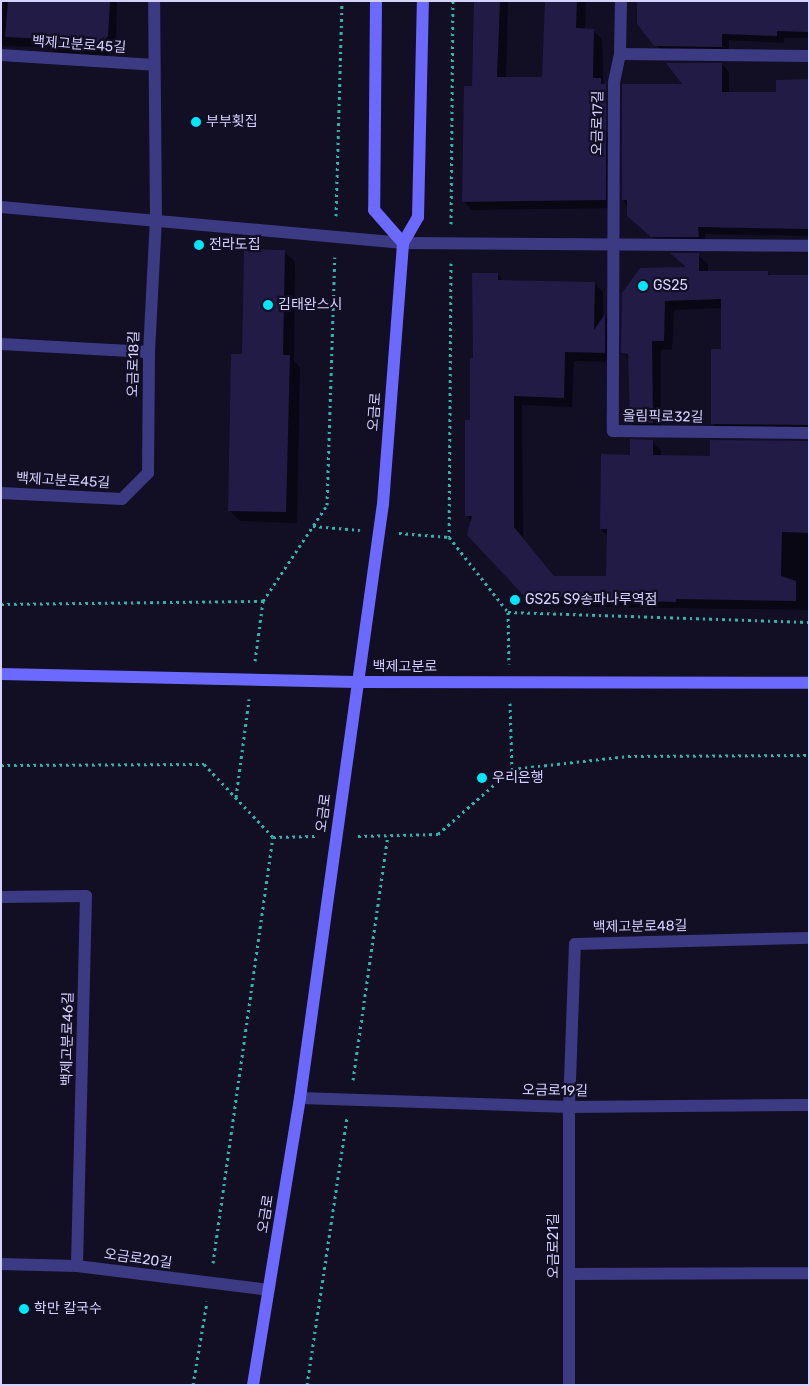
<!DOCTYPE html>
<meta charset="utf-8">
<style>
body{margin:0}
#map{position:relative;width:810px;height:1386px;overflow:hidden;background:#120e24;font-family:Rubik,"Noto Sans KR",sans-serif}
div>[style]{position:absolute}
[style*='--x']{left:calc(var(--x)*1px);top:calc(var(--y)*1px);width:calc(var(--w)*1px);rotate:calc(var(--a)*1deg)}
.shadow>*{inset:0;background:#0007}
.building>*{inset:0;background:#221b45}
.path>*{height:3px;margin-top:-1.5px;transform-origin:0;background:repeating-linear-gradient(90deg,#2fb5ab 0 2.5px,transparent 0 6.5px)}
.street>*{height:12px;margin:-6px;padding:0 6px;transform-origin:6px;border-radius:6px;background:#3b3a83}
.secondary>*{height:12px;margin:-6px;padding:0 6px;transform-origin:6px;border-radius:6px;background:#6b69fe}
.dots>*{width:14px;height:14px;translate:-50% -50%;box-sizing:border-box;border:2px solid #120e24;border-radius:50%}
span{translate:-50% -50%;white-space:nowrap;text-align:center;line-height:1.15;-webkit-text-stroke:4.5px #120e24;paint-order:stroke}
.street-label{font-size:14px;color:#d6d2ff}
.poi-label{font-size:14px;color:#d6d2ff}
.left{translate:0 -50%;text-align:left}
.frame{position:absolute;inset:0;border:2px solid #d6d2ff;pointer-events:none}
</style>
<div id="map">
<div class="shadow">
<i style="clip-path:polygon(1px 1px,117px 1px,116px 45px,105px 58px,56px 55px,49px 47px,1px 46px)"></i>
<i style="clip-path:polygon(476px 1px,508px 1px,506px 78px,544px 79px,547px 1px,586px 1px,585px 30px,593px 30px,602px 39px,605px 129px,614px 138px,614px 208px,472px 210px,463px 201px,473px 88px)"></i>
<i style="clip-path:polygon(809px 1px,809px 38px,784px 38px,784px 43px,729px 40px,729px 54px,663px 53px,655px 45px)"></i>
<i style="clip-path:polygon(722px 64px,729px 72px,729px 93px,777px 93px,809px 81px,809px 236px,705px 234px,705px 244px,660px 244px,636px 223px,623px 199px,685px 85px)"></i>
<i style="clip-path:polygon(284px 251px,295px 262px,294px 361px,300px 367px,297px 523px,240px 521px,229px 510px,243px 355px)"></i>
<i style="clip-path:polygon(673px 254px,698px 255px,708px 264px,708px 272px,767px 272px,771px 276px,809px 277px,809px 433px,721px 432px,712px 423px,723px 350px,722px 308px,674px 310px,672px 350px,661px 349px,661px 432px,640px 432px,631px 423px,630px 360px,623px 353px,688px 268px)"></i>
<i style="clip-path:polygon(497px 274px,505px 282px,594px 283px,603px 292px,603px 320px,605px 316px,614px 325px,614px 362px,574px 361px,572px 407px,522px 405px,523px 538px,555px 577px,607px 578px,608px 536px,601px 529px,631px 456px,652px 441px,661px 450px,661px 457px,711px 458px,809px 442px,809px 610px,536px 606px,526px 596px,466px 515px,475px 360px)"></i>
</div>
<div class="building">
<i style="clip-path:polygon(8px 1px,110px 1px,108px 36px,96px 49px,46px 47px,47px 39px,5px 37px)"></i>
<i style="clip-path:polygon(474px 1px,500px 1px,497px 77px,542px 77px,545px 1px,577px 1px,576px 28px,594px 29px,593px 78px,601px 78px,601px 84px,606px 84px,606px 200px,462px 202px,464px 86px,472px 86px)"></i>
<i style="clip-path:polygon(637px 1px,809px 1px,809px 32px,777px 31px,777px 36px,722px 34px,722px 47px,654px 46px,637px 24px)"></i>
<i style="clip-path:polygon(666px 63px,722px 63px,722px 92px,776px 92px,776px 80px,809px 79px,809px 229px,698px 227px,699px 237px,651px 237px,627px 216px,627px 200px,622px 200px,622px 84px,682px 84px)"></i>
<i style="clip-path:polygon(244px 249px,285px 250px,283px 355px,290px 355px,286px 512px,228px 511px,231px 354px,242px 354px)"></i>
<i style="clip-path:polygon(670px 253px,699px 253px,699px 271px,768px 271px,768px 275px,809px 275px,809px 425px,711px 424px,711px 349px,721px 349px,721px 299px,665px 301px,664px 341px,652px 341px,653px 423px,630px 423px,628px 354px,621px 353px,622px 293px,640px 268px,686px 267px)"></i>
<i style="clip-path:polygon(472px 273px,498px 273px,498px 280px,595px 282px,594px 330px,605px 314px,605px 353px,565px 352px,564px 398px,514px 396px,514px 527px,554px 576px,606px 576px,607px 529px,600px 529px,601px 454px,630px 455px,630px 439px,653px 440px,653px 455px,710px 456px,710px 440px,809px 441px,809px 533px,782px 532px,781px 576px,796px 581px,796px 601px,676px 599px,676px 602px,605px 600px,605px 597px,525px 597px,467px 535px,472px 516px,465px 516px,465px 420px,470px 420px,470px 358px,473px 358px)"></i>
</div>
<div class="path">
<i style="--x:336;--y:216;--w:215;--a:-88.4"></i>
<i style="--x:451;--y:224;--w:223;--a:-89.5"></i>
<i style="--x:451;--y:263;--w:274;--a:90.4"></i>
<i style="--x:449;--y:537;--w:95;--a:51.8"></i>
<i style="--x:508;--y:612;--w:52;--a:88.9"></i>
<i style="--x:313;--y:526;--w:47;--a:4.9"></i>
<i style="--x:399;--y:533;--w:50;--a:4.6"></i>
<i style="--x:1;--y:604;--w:262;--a:-0.7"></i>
<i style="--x:508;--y:612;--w:301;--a:1.9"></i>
<i style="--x:255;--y:661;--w:61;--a:-82.4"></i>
<i style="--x:263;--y:601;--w:115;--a:-56.3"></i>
<i style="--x:327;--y:505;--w:248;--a:-88.2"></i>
<i style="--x:510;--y:703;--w:66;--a:88.3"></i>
<i style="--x:1;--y:765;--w:203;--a:-0.3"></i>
<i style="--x:204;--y:764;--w:100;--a:46.6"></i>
<i style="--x:273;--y:837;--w:44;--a:-1.3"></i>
<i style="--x:236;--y:797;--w:99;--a:-82.4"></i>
<i style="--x:358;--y:836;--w:80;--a:-1.4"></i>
<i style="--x:438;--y:834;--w:98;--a:-41.3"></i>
<i style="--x:512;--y:769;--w:117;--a:-6.4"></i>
<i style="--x:628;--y:756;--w:181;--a:-0.3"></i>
<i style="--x:353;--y:1080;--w:247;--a:-81.9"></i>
<i style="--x:213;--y:1263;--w:430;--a:-82"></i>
<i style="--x:193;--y:1385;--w:85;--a:-80.5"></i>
<i style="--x:307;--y:1385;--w:270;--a:-81.5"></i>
</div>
<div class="street">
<i style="--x:621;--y:1;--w:53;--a:91.1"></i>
<i style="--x:620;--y:54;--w:30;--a:102"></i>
<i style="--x:614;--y:83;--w:348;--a:90.2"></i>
<i style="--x:613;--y:431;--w:196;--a:0.6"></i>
<i style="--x:620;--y:54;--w:189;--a:0.6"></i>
<i style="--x:1;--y:55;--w:153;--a:3.7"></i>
<i style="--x:1;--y:207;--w:404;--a:5.1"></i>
<i style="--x:403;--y:243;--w:406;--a:0.4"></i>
<i style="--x:1;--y:344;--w:148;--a:3.1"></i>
<i style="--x:1;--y:493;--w:121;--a:2.8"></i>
<i style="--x:122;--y:499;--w:37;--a:-45"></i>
<i style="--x:148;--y:473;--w:121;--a:-89.5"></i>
<i style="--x:149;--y:352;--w:133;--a:-87"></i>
<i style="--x:156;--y:219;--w:218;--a:-90.5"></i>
<i style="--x:1;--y:897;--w:85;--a:-0.7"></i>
<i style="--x:86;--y:896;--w:370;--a:91.4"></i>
<i style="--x:300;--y:1098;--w:269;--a:1.9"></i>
<i style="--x:569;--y:1107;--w:240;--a:-0.5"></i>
<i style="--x:1;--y:1264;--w:76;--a:1.5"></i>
<i style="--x:77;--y:1266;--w:193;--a:7.1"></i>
<i style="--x:569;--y:1274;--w:240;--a:-0.2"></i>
<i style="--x:569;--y:1385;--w:278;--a:-90"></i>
<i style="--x:569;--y:1107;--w:163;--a:-87.9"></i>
<i style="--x:575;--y:944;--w:234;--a:-1.5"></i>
</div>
<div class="secondary">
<i style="--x:376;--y:1;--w:209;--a:90.5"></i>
<i style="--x:374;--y:210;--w:44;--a:48.7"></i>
<i style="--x:1;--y:674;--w:355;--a:1.3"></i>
<i style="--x:356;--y:682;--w:453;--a:0.1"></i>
<i style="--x:253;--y:1385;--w:291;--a:-80.7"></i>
<i style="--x:300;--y:1098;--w:600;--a:-82.05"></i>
<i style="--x:383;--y:504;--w:262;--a:-85.6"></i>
<i style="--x:403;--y:243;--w:30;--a:-60"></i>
<i style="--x:418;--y:217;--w:216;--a:-88.7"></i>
</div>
<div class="dots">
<i style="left:196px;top:122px;background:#02e6fb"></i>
<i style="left:199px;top:245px;background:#02e6fb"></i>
<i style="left:643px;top:286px;background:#02e6fb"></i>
<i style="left:268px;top:305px;background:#02e6fb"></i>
<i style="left:515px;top:600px;background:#02e6fb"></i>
<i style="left:482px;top:778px;background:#02e6fb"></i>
<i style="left:24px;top:1309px;background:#02e6fb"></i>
</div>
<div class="street-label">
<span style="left:79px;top:45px;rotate:4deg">백제고분로45길</span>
<span style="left:598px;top:123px;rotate:-89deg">오금로17길</span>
<span style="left:134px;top:364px;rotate:-89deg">오금로18길</span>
<span style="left:375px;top:412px;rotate:-86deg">오금로</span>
<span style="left:663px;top:417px;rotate:1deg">올림픽로32길</span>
<span style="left:63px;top:481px;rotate:3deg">백제고분로45길</span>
<span style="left:405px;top:667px">백제고분로</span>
<span style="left:324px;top:813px;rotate:-83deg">오금로</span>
<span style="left:640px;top:927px;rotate:-1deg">백제고분로48길</span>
<span style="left:68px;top:1039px;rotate:-89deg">백제고분로46길</span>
<span style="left:555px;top:1091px;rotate:1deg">오금로19길</span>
<span style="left:266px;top:1214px;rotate:-81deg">오금로</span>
<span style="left:554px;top:1246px;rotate:-90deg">오금로21길</span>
<span style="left:138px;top:1259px;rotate:8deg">오금로20길</span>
</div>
<div class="poi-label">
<span class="left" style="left:206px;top:122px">부부횟집</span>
<span class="left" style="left:209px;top:245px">전라도집</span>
<span class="left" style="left:653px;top:286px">GS25</span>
<span class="left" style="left:278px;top:305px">김태완스시</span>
<span class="left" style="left:525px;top:600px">GS25 S9송파나루역점</span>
<span class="left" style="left:492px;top:778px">우리은행</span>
<span class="left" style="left:34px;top:1309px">학만 칼국수</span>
</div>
<div class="frame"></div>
</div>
